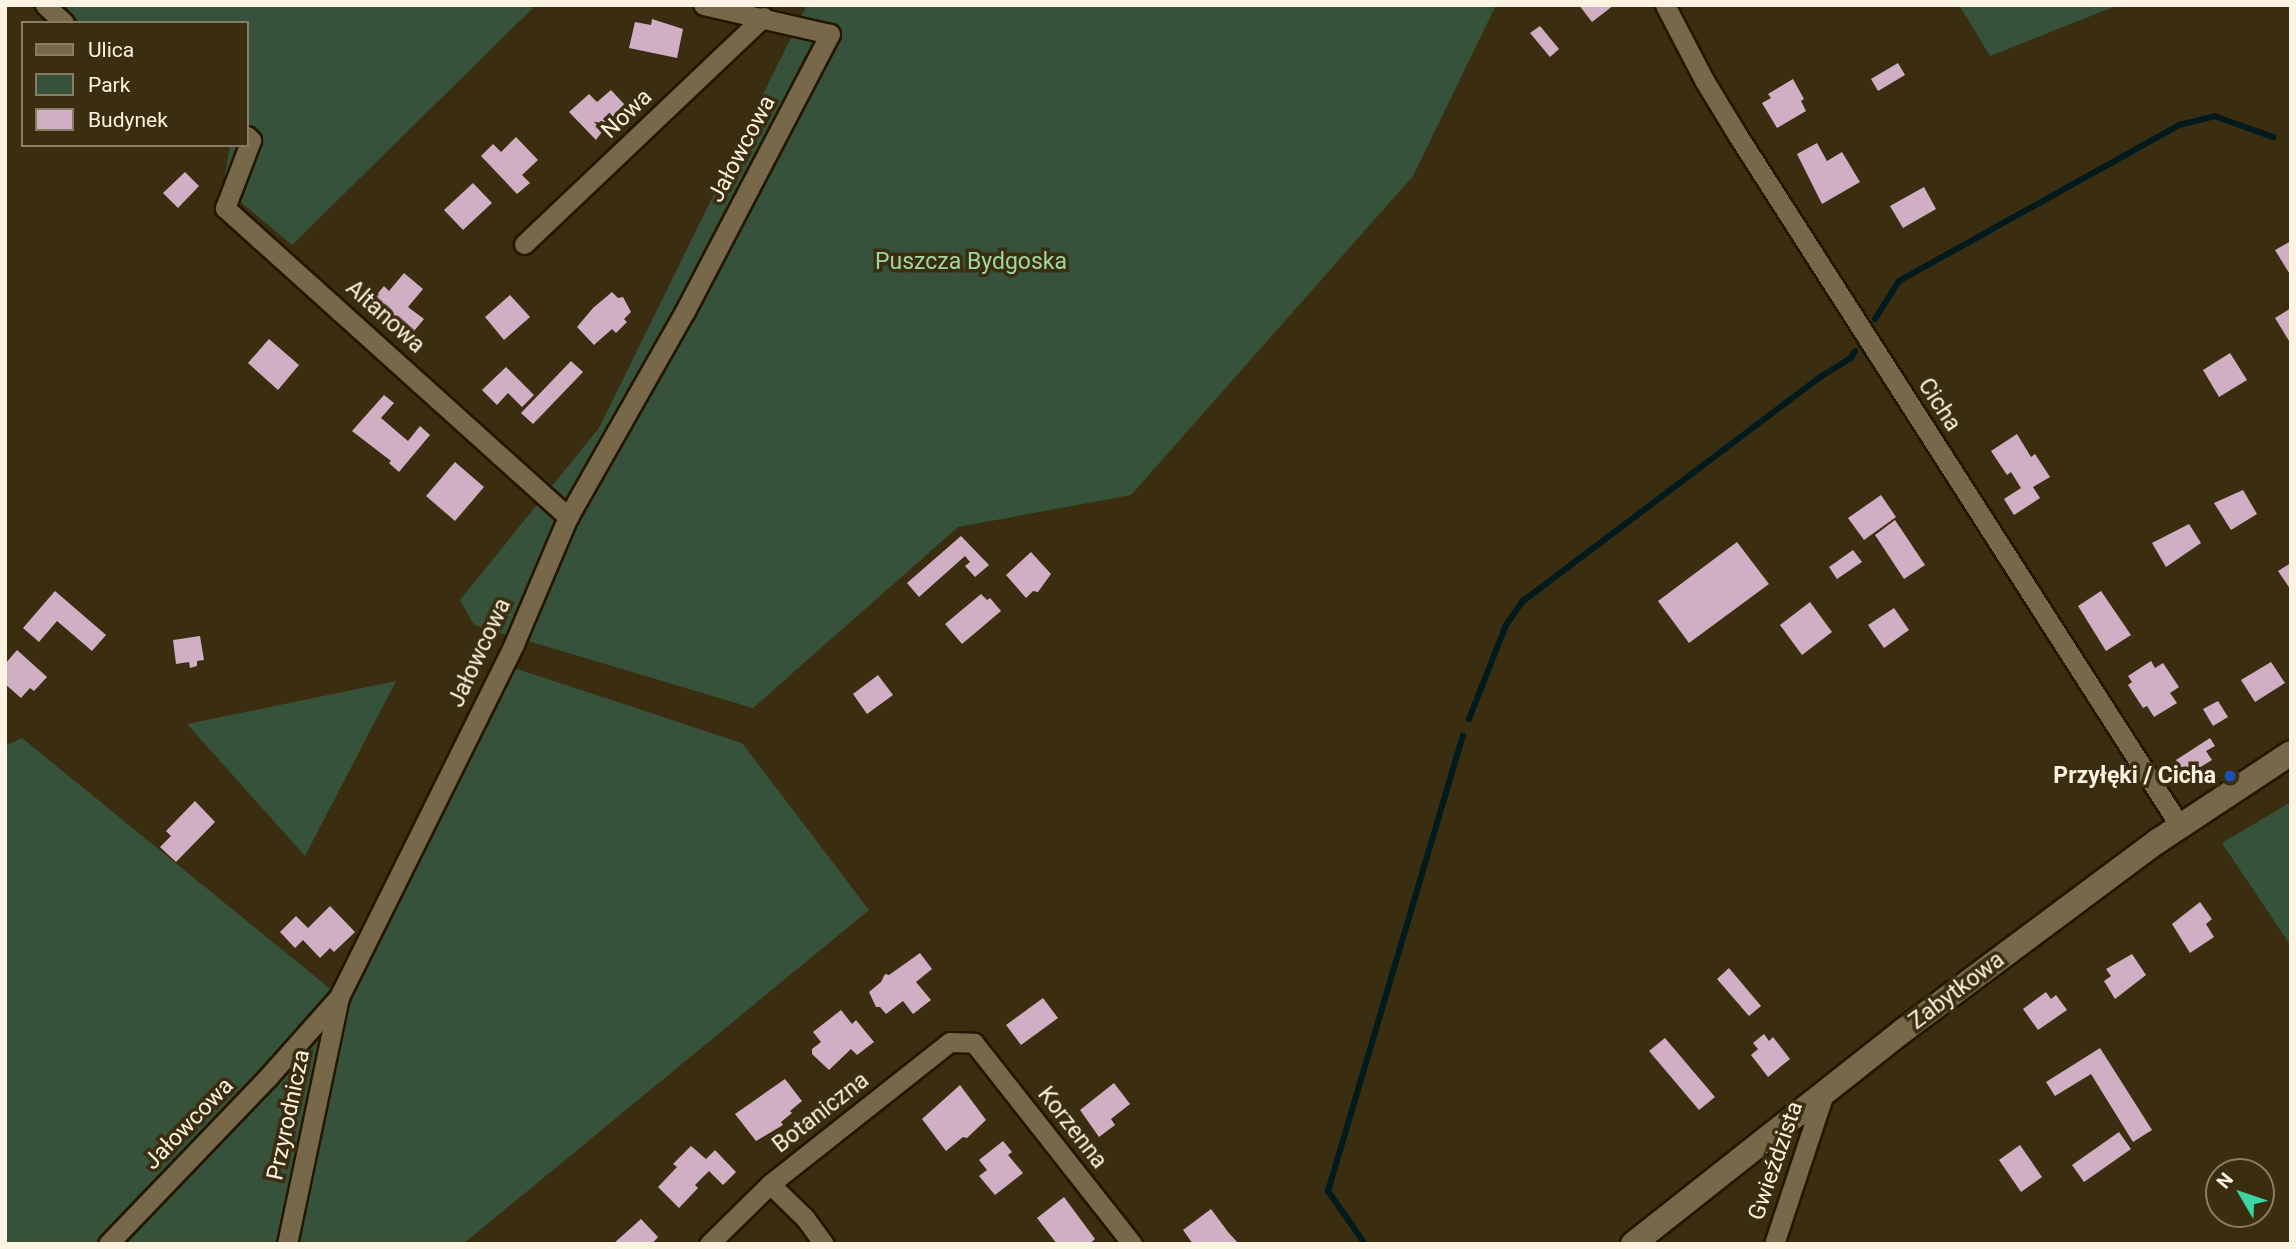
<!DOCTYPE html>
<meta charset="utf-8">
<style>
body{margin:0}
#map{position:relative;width:2296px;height:1249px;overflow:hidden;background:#3b2e10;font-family:Roboto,sans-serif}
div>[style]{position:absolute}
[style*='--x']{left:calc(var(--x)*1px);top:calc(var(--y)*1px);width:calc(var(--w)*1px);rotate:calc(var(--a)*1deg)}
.green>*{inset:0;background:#37523a}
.stream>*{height:6px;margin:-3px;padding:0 3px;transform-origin:3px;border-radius:3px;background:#001a1d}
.building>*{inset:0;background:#d0afc5}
.roads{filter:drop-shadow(2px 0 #221600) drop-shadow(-2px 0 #221600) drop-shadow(0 2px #221600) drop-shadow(0 -2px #221600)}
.minor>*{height:19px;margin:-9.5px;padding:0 9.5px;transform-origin:9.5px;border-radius:9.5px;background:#776849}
.tertiary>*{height:24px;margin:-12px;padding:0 12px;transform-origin:12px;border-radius:12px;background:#776849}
.dots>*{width:19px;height:19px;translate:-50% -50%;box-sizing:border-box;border:4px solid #3b2e10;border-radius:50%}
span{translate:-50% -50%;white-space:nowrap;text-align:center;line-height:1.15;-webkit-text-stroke:7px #3b2e10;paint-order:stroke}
.street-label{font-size:23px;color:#fcf3e2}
.park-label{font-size:23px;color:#9ed7a4}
.poi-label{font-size:23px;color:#fcf3e2;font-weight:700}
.right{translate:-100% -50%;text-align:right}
.frame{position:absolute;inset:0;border:7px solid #fcf3e2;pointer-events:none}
.legend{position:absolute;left:21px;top:21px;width:228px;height:126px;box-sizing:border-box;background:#3b2e10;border:2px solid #887d64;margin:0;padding:9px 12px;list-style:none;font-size:21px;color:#fcf3e2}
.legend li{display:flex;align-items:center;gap:14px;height:35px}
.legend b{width:35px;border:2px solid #887d64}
.north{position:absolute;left:2205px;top:1158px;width:70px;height:70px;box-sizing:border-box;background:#3b2e10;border:2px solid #887d64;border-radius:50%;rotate:309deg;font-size:19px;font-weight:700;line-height:28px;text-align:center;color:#fcf3e2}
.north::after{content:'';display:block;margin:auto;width:24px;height:32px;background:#3cd4a4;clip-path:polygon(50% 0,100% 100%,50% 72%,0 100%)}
</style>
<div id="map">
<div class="green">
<i style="clip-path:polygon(64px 5px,536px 5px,292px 245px,223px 187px,230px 145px,247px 145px,247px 23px,80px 23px)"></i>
<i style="clip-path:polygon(807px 5px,1496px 5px,1413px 176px,1131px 495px,958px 527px,753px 708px,474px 625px,460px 600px,599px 428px)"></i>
<i style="clip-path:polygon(1959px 5px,2116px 5px,2116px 6px,1990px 56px)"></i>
<i style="clip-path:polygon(511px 667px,742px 743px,869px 910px,463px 1244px,5px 1244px,5px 746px,22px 738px,339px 996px)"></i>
<i style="clip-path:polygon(396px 681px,305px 856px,187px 724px)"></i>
<i style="clip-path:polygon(2291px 802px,2291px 946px,2222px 843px)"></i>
</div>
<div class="stream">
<i style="--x:1875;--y:319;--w:45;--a:-57.7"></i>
<i style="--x:1899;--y:281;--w:321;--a:-29.1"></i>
<i style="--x:2179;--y:125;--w:36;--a:-14"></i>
<i style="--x:2214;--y:116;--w:63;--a:19.6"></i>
<i style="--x:1469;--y:719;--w:101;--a:-68.5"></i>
<i style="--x:1506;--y:625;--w:29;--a:-55"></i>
<i style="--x:1523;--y:601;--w:374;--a:-37"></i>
<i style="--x:1822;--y:376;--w:34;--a:-32"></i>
<i style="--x:1851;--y:358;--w:8;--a:-60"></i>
<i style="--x:1365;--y:1244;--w:65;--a:-124.9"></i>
<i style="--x:1328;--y:1191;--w:475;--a:-73.5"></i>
</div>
<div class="building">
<i style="clip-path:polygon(1579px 5px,1614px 5px,1592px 22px)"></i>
<i style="clip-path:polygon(652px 19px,683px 29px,677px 58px,629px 48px,635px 22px,651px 25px)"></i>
<i style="clip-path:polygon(1540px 26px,1559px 49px,1550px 57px,1530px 33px)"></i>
<i style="clip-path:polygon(1898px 63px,1905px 75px,1878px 91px,1871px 79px)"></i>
<i style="clip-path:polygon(1793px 79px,1804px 99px,1801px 101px,1806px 111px,1777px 128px,1762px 103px,1771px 98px,1768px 94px)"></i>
<i style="clip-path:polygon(611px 90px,625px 105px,612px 118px,615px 122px,610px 127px,607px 125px,596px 140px,569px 112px,589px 94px,597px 102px)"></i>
<i style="clip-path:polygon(516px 137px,538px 160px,522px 175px,530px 183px,517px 194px,481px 156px,493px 144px,501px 152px)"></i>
<i style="clip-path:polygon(1817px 143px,1827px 161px,1842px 152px,1860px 182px,1822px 204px,1797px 154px)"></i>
<i style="clip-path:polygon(185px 172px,199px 186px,178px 208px,163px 193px)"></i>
<i style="clip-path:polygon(473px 183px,492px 203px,463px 230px,444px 210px)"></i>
<i style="clip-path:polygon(1924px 187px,1936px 209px,1903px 228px,1890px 206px)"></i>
<i style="clip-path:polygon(2291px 241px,2291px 276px,2275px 250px)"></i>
<i style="clip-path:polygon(404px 273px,423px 289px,408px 307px,424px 319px,409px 337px,369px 304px,384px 286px,389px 291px)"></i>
<i style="clip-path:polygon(612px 292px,618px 298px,623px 297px,631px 312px,624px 319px,627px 322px,616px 333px,612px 329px,594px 345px,577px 327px,593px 308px)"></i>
<i style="clip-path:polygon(510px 295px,530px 317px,504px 340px,485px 317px)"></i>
<i style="clip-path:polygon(2291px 308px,2291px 344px,2275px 318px)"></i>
<i style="clip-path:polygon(269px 339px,299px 365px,278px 390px,248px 363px)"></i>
<i style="clip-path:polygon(2230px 353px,2247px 380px,2219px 397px,2203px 370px)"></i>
<i style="clip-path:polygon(571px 361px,583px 372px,533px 424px,521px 413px)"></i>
<i style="clip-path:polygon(506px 367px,534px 395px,522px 407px,508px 393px,497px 405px,482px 390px)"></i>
<i style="clip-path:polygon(384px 395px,394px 403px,381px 418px,408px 441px,420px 426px,430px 435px,399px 472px,389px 463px,391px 461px,352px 431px)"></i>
<i style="clip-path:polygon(2017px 434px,2031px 457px,2035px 454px,2050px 477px,2033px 487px,2040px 498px,2014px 515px,2004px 499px,2021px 488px,2011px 472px,2007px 475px,1991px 451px)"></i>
<i style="clip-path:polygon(455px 462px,484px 487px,455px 521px,426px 496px)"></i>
<i style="clip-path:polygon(2243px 490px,2257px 514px,2231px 530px,2214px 503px)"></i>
<i style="clip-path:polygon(1881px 495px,1896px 517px,1864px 540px,1848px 518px)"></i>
<i style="clip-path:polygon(1895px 520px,1925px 565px,1904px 579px,1875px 535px)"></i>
<i style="clip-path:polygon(2189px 524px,2201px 543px,2166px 567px,2152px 543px)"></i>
<i style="clip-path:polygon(961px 536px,989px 565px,975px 577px,965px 566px,970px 562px,965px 556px,919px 597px,907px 583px)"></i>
<i style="clip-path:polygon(1737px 542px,1769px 584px,1689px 643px,1658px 601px)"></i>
<i style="clip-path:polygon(1853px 550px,1862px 562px,1837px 579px,1829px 567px)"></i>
<i style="clip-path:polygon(1031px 552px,1051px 574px,1038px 592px,1033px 591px,1026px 598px,1006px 575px)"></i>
<i style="clip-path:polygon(2291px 563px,2291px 590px,2278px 571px)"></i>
<i style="clip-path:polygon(55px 591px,106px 635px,92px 651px,57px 621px,39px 642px,23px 628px)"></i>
<i style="clip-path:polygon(2101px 591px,2131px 635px,2106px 651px,2078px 606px)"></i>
<i style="clip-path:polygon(981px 594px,987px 600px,990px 598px,1001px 611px,962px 644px,945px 624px)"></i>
<i style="clip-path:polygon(1810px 602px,1832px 632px,1802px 655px,1780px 625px)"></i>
<i style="clip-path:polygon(1894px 608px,1909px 630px,1884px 648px,1868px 625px)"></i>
<i style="clip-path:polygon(200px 636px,204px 660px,197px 661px,197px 666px,190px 668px,189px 662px,176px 664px,173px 640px)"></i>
<i style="clip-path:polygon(17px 650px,47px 677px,34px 691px,30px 688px,21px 698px,5px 684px,5px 664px)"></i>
<i style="clip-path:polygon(2151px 661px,2155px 668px,2163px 663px,2179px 687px,2170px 693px,2177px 703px,2154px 717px,2147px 706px,2143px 708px,2128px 685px,2132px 682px,2128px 676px)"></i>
<i style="clip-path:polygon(2271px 662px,2285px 683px,2255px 702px,2241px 680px)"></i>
<i style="clip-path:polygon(878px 675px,893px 695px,867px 714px,853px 694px)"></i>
<i style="clip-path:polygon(2218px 701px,2228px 717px,2213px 726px,2203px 709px)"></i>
<i style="clip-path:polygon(2210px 738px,2215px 746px,2206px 751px,2212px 760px,2186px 776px,2176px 760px)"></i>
<i style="clip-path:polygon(195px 801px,215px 822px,176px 862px,160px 847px,171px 836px,166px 831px)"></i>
<i style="clip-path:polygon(2200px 902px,2212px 919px,2206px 924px,2214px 937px,2190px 953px,2172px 924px)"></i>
<i style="clip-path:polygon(330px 906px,355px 932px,334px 952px,330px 948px,320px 958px,303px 940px,295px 948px,280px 932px,296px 916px,308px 928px)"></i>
<i style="clip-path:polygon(920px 953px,932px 969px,916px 982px,931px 1000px,913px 1014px,903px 1001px,886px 1014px,880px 1007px,876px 1007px,869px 992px,881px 982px,885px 974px,889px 975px)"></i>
<i style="clip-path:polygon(2132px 954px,2146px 975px,2115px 999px,2104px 981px,2111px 976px,2106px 969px)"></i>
<i style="clip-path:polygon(1729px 968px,1761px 1006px,1749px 1016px,1717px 979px)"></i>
<i style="clip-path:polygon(2046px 992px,2051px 999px,2056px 995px,2067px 1010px,2038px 1030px,2023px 1009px)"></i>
<i style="clip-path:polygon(1043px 998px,1058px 1018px,1021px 1045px,1006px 1025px)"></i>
<i style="clip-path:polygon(841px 1010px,852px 1024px,856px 1020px,874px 1042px,857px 1055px,851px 1049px,829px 1070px,812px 1054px,812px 1049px,821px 1042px,813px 1032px)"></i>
<i style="clip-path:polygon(1764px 1034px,1769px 1041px,1773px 1037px,1790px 1059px,1768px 1077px,1751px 1055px,1758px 1049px,1753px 1043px)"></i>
<i style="clip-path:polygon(1665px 1038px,1715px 1097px,1699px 1110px,1649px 1051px)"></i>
<i style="clip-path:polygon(2100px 1048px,2152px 1130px,2133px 1142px,2091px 1074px,2055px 1096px,2046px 1082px)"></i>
<i style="clip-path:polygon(785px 1079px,802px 1101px,790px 1111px,792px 1113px,781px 1122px,783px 1125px,756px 1141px,735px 1114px)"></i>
<i style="clip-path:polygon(1114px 1083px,1130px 1104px,1111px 1119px,1115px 1125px,1099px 1137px,1080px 1110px)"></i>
<i style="clip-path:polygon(960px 1085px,986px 1120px,967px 1138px,963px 1137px,946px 1151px,922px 1119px)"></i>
<i style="clip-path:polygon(2119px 1132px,2131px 1149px,2084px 1182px,2072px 1165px)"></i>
<i style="clip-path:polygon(1003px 1141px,1012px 1152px,1008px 1155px,1023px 1173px,995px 1195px,979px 1176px,987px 1170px,979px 1160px)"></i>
<i style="clip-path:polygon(2020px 1145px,2042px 1177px,2021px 1192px,1999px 1160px)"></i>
<i style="clip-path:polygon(691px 1146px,706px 1159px,715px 1150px,736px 1172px,723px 1185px,709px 1171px,695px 1185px,698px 1188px,679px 1208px,658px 1187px,677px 1167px,673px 1164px)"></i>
<i style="clip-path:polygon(1064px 1197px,1095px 1239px,1089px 1244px,1057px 1244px,1037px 1218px)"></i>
<i style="clip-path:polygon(1211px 1209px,1228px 1232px,1239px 1244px,1193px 1244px,1183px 1230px)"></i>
<i style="clip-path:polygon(641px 1219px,658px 1237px,652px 1244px,613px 1244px)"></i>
</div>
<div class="roads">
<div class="minor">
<i style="--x:45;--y:5;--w:26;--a:43"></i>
<i style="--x:1665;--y:5;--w:85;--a:62.5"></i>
<i style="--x:1704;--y:80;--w:66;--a:58.7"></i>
<i style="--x:1738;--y:136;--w:819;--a:57.36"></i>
<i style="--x:247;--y:136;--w:6;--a:45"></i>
<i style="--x:251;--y:140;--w:73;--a:110.9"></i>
<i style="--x:225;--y:208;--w:462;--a:42"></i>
<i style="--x:524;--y:244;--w:330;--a:-43.5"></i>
<i style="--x:770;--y:1184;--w:49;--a:44.2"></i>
<i style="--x:805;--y:1218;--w:32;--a:54"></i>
<i style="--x:108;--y:1244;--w:231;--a:-46.2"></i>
<i style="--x:268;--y:1077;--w:107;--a:-48.4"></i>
<i style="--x:339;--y:997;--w:394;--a:-63.6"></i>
<i style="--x:514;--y:644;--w:138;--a:-67"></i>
<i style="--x:568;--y:517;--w:235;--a:-60.4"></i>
<i style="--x:684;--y:313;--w:315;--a:-62.4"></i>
<i style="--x:830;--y:34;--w:130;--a:-167.1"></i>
<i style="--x:287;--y:1244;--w:251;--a:-78.1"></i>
<i style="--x:709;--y:1244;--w:86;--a:-44.5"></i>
<i style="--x:770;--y:1184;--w:229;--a:-38.3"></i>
<i style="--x:950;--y:1042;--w:24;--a:2"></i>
<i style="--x:974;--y:1043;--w:256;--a:51.8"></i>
<i style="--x:1774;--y:1244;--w:158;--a:-71.6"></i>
</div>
<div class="tertiary">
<i style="--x:1633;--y:1244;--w:345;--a:-38.3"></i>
<i style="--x:1904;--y:1030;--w:317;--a:-36.7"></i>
<i style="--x:2158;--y:841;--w:159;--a:-33.5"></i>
</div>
</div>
<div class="dots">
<i style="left:2230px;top:776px;background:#1a4fb4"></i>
</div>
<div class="street-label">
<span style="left:627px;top:114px;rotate:-44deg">Nowa</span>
<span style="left:742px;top:149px;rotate:-62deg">Jałowcowa</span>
<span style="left:385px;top:317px;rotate:42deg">Altanowa</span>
<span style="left:1939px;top:405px;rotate:57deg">Cicha</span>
<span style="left:480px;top:653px;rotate:-65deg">Jałowcowa</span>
<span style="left:1957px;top:991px;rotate:-37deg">Zabytkowa</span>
<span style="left:821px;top:1113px;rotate:-38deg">Botaniczna</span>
<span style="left:289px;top:1115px;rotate:-78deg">Przyrodnicza</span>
<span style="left:189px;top:1124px;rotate:-46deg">Jałowcowa</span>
<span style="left:1072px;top:1128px;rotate:52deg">Korzenna</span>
<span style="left:1776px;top:1161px;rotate:-71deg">Gwieździsta</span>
</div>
<div class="park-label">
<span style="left:971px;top:262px">Puszcza Bydgoska</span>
</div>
<div class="poi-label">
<span class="right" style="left:2216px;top:776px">Przyłęki / Cicha</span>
</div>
<div class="frame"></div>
<ul class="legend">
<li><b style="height:9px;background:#776849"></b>Ulica</li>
<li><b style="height:19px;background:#37523a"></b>Park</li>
<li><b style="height:19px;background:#d0afc5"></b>Budynek</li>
</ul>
<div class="north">N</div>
</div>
